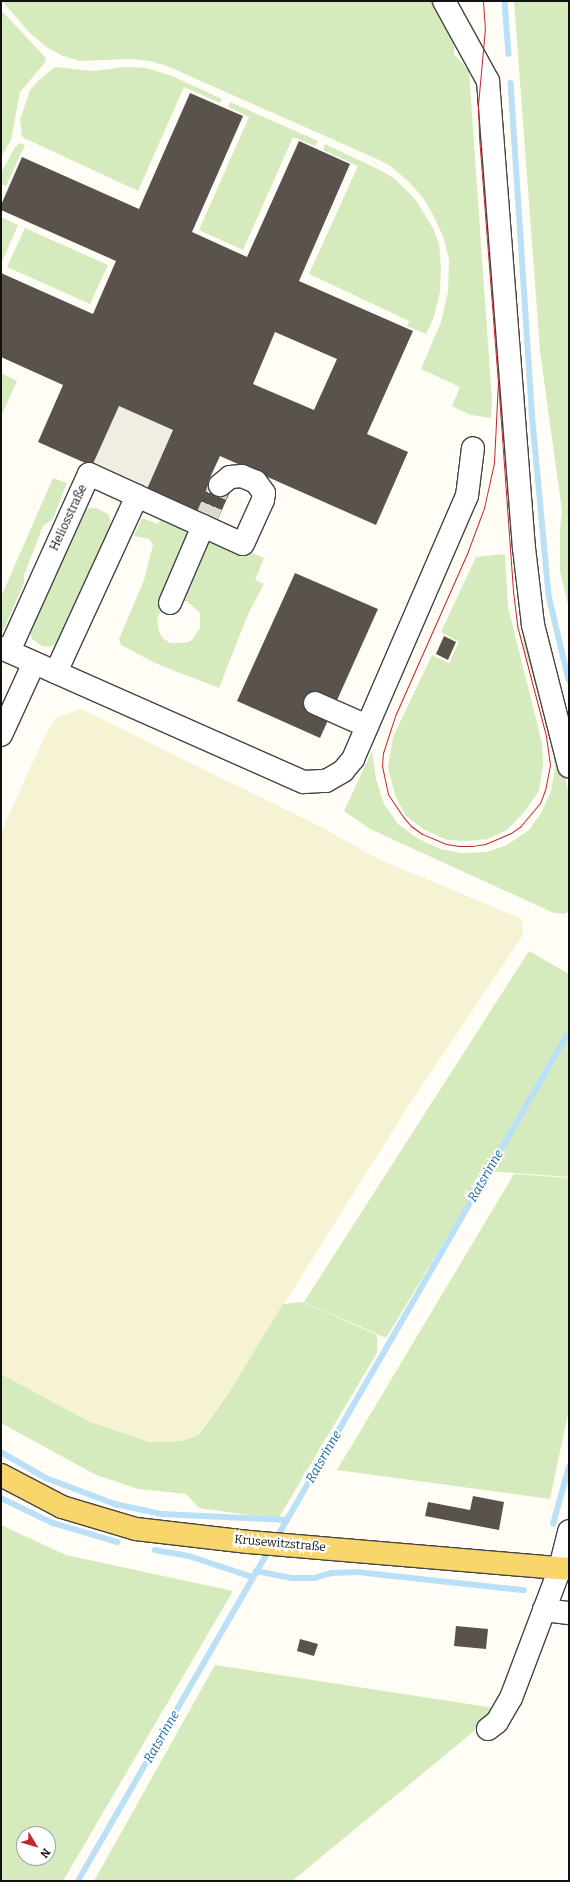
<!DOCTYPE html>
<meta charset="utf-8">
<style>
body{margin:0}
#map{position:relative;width:570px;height:1882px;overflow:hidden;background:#fffdf5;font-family:Bitter,serif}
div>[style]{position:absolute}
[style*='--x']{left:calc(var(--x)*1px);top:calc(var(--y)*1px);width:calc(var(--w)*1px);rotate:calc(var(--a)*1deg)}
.farmland>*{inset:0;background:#f6f3d4}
.green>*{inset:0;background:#d5ebbd}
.plaza>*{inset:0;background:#f1ede2}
.stream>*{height:5.5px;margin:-2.75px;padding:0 2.75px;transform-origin:2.75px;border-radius:2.75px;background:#b9e0f7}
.building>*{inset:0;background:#5a524d}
.minor-tunnel>*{height:22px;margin-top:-11px;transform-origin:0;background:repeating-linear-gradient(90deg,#dbdad3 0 22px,transparent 0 33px)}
.roads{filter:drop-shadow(1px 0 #444) drop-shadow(-1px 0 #444) drop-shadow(0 1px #444) drop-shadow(0 -1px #444)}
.minor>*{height:22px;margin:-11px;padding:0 11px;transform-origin:11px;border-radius:11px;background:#fff}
.major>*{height:22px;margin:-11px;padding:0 11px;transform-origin:11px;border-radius:11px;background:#f9d66b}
.tram>*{height:1px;margin:-0.5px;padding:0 0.5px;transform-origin:0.5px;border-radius:0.5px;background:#c4262e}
span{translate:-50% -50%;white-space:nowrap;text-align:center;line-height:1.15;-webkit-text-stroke:4px #fff;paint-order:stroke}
.street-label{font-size:12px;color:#111}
.water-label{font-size:13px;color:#1768a6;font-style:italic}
.frame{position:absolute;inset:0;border:2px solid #111;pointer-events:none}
.north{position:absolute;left:16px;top:1826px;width:40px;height:40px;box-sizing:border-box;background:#fff;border:1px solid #a0a0a0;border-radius:50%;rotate:128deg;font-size:11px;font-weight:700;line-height:16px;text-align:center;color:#111}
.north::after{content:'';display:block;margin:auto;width:14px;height:18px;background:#c4262e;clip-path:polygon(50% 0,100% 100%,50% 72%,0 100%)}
</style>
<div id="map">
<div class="farmland">
<i style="clip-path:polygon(81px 709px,329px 831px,376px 858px,522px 919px,523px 935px,409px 1105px,228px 1393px,199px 1433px,182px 1441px,149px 1442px,88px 1421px,1px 1374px,1px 832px,43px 740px,55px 718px)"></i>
</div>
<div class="green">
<i style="clip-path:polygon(2px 1px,435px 1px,454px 34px,454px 54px,469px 71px,492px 401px,491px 418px,471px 415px,452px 406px,460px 387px,421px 369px,441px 322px,448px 292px,449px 260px,443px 236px,434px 217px,424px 199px,408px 181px,389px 165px,377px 159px,167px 66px,149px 61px,129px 59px,80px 61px,63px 56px,48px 48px,30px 33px)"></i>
<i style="clip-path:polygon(514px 1px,569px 1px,569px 609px,560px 571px,560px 528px,562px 511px,540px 351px)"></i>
<i style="clip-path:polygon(1px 10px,46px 58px,44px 64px,20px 92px,11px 140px,1px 157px)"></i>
<i style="clip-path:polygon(55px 67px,93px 71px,125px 67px,146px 68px,172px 76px,222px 99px,220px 103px,184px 87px,138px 191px,22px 137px,20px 120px,30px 90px,39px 80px)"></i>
<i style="clip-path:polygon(230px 102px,318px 141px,315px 146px,293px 137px,243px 250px,199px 230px,249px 117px,228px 107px)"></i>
<i style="clip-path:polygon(20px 143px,25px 145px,6px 186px,1px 184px,1px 173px,15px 147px)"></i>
<i style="clip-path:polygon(325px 144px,382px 171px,395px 179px,415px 199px,433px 228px,439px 244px,441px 267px,440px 292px,434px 317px,426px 334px,407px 326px,409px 321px,309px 274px,358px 166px,323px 150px)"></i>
<i style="clip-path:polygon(1px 217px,18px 225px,1px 264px)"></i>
<i style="clip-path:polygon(25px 228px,108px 265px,90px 304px,7px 267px)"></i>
<i style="clip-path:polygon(1px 373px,17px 381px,1px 416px)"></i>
<i style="clip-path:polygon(53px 478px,67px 483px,53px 519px,43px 526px,24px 575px,24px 583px,3px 631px,1px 631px,1px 597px)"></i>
<i style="clip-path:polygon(89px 508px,96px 508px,108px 514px,113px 527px,59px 643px,48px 647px,42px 646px,32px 639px,29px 628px,83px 511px)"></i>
<i style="clip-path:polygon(164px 513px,168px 516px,175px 525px,195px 533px,157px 619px,159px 632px,163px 638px,170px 643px,185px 643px,192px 640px,200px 628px,200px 613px,188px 602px,180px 600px,205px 533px,264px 558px,255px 580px,264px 584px,248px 614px,219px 688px,155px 663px,121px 645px,119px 639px,144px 580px,153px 545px,149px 539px,134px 536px,142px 518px,158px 524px)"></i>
<i style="clip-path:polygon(505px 554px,508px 607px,542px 743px,543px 765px,539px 791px,525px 811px,507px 830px,488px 839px,467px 841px,447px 840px,423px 829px,405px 815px,395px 795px,388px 768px,393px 737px,432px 655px,449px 663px,459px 642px,441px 632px,476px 557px)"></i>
<i style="clip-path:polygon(528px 617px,569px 794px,569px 911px,565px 914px,554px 913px,370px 829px,344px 811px,372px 751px,376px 779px,384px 804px,398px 824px,417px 838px,440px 849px,461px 853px,487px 852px,507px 845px,529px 830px,541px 813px,551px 791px,555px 768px,551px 737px,524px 647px,521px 619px)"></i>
<i style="clip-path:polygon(529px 951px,569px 974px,569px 1177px,487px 1171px,386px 1338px,304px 1302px)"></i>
<i style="clip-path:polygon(514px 1174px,569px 1178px,569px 1409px,550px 1499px,337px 1470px)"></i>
<i style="clip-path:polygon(303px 1302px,377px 1335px,377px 1353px,278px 1519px,199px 1508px,186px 1494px,138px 1489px,96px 1475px,1px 1423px,1px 1374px,88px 1421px,149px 1442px,182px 1441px,199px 1434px,228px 1394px,283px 1304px)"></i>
<i style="clip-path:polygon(evenodd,1px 1525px,66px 1555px,233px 1591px,63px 1881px,1px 1881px,1px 1525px,24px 1834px,48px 1834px,48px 1858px,24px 1858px,24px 1834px)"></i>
<i style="clip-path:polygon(215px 1665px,501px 1709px,292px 1881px,94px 1881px)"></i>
</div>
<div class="plaza">
<i style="clip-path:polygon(119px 406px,173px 430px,147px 489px,92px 466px)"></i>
</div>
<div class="stream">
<i style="--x:505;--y:1;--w:53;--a:85.7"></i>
<i style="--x:511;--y:83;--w:329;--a:86.3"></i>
<i style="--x:532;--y:411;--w:186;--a:84.7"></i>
<i style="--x:549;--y:596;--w:86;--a:76.6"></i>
<i style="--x:1;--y:1452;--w:52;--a:30"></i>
<i style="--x:46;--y:1478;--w:74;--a:20.6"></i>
<i style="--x:115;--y:1504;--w:48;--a:12"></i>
<i style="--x:162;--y:1514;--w:125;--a:2.7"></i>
<i style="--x:1;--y:1498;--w:58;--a:25.7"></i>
<i style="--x:53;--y:1523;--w:67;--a:16.5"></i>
<i style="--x:553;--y:1524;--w:59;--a:-74.3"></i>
<i style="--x:276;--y:1539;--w:586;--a:-59.98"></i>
<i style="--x:155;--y:1550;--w:35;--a:10"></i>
<i style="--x:189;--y:1556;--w:67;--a:18.2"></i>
<i style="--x:256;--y:1571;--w:37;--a:11"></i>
<i style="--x:292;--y:1578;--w:23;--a:0"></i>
<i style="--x:315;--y:1578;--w:17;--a:-17"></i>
<i style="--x:331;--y:1573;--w:26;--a:-2"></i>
<i style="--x:357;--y:1572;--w:168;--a:6.2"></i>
<i style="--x:78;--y:1881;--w:384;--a:-60"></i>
</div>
<div class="building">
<i style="clip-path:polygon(evenodd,190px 93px,243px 116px,192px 232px,247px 257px,299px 141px,350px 164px,299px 281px,413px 331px,367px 434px,408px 452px,376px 525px,220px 456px,208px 482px,230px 492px,217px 521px,147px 489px,173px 430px,119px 406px,92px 466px,38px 442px,63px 385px,1px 357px,1px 273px,93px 314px,116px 261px,1px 210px,1px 205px,22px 157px,139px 209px,190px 93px,275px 332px,337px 359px,314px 410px,253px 384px,275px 332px)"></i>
<i style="clip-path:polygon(295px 573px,378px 609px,320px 738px,237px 701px)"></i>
<i style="clip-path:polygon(444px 636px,456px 642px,448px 660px,436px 654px)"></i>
<i style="clip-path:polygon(473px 1496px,504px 1502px,499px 1530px,425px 1516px,428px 1502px,470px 1510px)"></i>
<i style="clip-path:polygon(456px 1626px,488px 1629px,486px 1649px,454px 1646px)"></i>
<i style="clip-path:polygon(300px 1639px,318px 1644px,314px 1656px,297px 1651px)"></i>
</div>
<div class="minor-tunnel">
<i style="--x:203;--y:526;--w:44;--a:-67.5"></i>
</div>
<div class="roads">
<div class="minor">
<i style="--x:444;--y:1;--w:91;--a:61.2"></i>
<i style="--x:488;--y:81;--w:468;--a:85.6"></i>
<i style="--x:524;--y:548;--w:78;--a:83.3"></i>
<i style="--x:533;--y:625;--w:146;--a:75.7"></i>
<i style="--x:137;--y:496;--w:116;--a:24.4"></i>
<i style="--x:243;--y:544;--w:48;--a:-65.6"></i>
<i style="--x:263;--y:500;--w:7;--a:-82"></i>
<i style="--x:264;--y:493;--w:14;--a:-126"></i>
<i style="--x:256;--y:482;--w:15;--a:-157"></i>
<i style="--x:242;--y:476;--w:12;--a:175"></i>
<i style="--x:230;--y:477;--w:13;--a:141"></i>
<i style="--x:170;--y:603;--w:84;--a:-66.8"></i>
<i style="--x:1;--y:648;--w:331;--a:23.9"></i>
<i style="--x:304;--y:782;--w:22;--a:-3"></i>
<i style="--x:326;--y:781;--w:20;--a:-30"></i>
<i style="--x:343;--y:771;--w:16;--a:-50"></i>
<i style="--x:353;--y:759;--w:287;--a:-66.6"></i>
<i style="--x:467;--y:496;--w:48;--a:-82.9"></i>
<i style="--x:9;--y:651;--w:194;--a:-65.7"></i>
<i style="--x:89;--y:474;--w:53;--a:24.6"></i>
<i style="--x:137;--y:496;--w:194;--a:114.7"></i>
<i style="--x:315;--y:703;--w:57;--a:23.9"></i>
<i style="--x:1;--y:735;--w:79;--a:-65.4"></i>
<i style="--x:544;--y:1610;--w:25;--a:7"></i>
<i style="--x:488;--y:1729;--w:11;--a:-38"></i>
<i style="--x:497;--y:1722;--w:28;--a:-60"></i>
<i style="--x:511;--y:1698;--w:139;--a:-69.3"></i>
<i style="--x:560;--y:1568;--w:38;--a:-76"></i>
</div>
<div class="major">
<i style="--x:1;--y:1475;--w:69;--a:27.7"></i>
<i style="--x:62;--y:1507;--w:77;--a:16.6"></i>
<i style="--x:136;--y:1529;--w:113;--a:6.6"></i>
<i style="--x:248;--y:1542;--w:322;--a:4.8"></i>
</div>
</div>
<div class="tram">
<i style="--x:483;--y:1;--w:27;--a:86"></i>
<i style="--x:485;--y:28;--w:77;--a:95.2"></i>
<i style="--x:478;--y:105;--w:31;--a:88"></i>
<i style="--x:479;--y:136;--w:246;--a:85.6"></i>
<i style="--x:498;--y:381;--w:211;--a:85.9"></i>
<i style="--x:513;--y:591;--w:38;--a:83"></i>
<i style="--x:518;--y:629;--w:111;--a:75.3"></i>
<i style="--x:546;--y:736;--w:29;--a:82"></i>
<i style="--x:550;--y:765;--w:25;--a:101"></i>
<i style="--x:545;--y:790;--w:14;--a:111"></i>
<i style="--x:540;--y:803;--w:30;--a:130"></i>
<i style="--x:521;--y:826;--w:12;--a:145"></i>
<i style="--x:511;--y:833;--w:28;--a:157"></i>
<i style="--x:485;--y:844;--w:12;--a:171"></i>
<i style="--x:473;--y:846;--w:14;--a:180"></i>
<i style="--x:459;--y:846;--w:13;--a:-171"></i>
<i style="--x:446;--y:844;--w:26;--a:-157"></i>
<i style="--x:422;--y:834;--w:14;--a:-144"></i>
<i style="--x:411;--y:826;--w:11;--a:-131"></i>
<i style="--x:404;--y:818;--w:29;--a:-124"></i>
<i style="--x:388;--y:794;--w:29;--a:-102"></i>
<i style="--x:382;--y:766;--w:13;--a:-86"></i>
<i style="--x:383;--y:753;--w:39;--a:-72"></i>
<i style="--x:395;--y:716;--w:180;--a:-66.1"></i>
<i style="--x:468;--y:551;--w:46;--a:-69.6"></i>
<i style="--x:484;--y:508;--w:46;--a:-77.5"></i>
<i style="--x:494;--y:463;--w:82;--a:-87.2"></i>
</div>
<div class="street-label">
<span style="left:69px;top:518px;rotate:-65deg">Heliosstraße</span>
<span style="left:280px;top:1544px;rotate:5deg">Krusewitzstraße</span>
</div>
<div class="water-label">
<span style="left:486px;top:1176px;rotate:-60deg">Ratsrinne</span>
<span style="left:324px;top:1457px;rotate:-60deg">Ratsrinne</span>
<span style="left:162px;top:1737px;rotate:-60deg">Ratsrinne</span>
</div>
<div class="frame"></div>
<div class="north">N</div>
</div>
